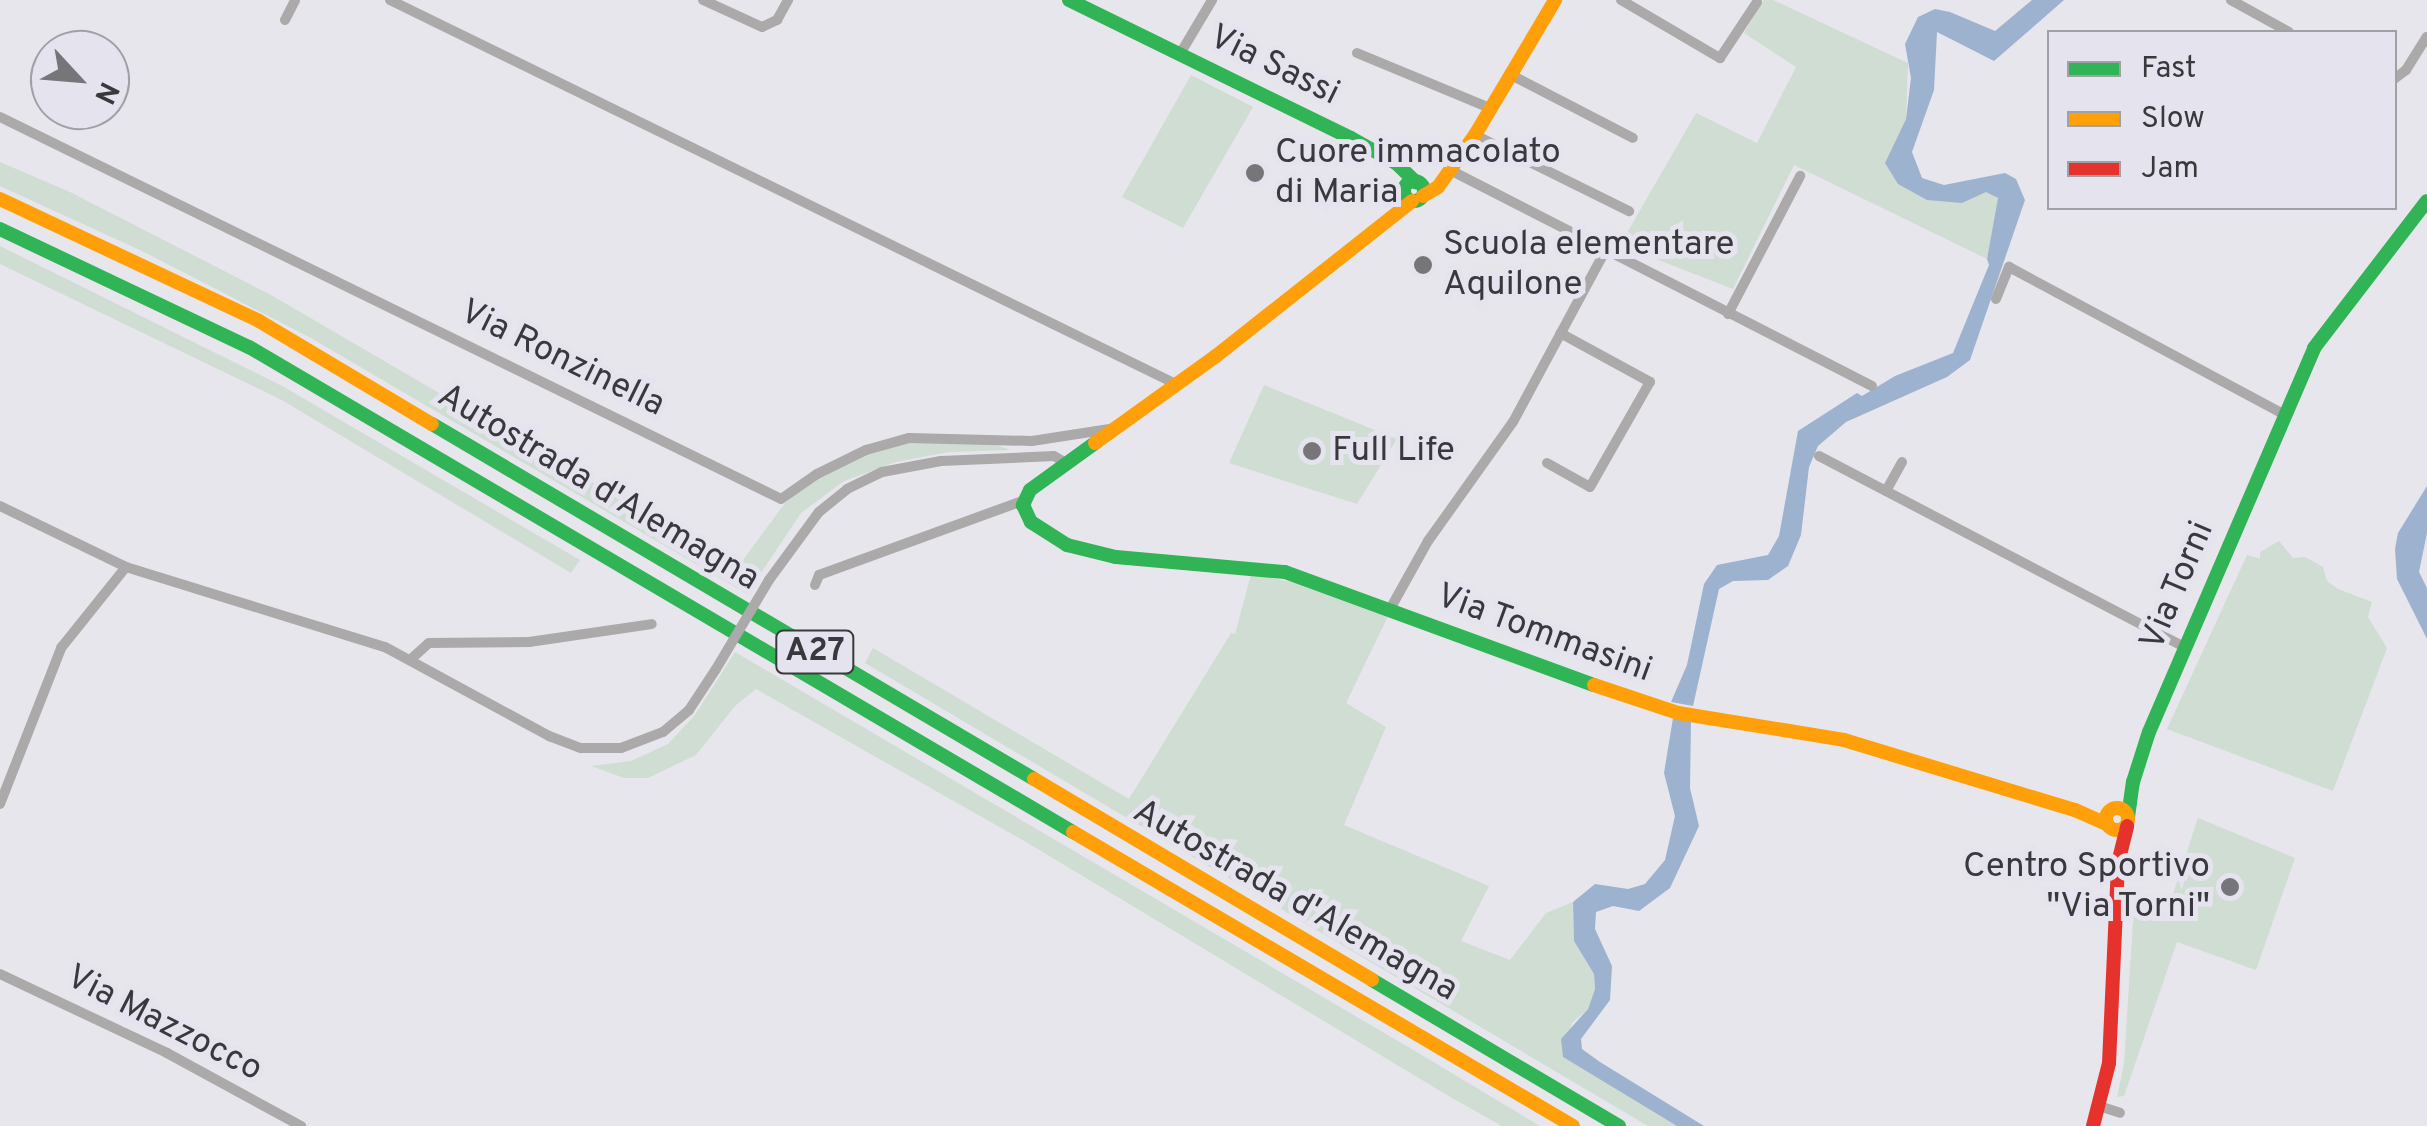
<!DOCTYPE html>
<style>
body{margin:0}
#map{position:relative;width:2427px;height:1126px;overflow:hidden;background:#e7e6ec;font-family:Overpass,sans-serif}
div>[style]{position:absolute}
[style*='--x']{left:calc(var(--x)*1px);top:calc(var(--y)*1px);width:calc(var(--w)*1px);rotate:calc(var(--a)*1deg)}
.green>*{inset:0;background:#cfddd3}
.water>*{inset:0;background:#9cb2cf}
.street>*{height:10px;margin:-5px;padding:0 5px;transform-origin:5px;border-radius:5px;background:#aba9aa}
.fast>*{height:14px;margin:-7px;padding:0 7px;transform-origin:7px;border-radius:7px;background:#30b455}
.fast>.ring{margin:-7px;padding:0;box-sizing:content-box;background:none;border:14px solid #30b455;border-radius:50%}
.slow>*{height:14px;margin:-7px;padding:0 7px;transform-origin:7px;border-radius:7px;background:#ff9f0a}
.slow>.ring{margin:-7px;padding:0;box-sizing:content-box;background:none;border:14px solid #ff9f0a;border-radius:50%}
.jam>*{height:14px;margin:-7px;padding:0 7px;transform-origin:7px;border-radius:7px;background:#e5322d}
.street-bridge>*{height:10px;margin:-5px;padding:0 5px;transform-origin:5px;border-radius:5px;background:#aba9aa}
.dots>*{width:28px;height:28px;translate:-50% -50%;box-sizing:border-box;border:5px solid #e5e4ee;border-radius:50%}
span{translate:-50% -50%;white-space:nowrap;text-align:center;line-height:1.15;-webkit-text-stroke:10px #e5e4ee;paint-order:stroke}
.shield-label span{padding:2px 8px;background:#e5e4ee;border:2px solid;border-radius:8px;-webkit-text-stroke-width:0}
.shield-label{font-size:32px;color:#39393d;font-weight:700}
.street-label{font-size:35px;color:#39393d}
.poi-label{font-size:35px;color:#39393d}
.left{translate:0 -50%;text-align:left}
.right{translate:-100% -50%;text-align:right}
.legend{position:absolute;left:2047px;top:30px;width:350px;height:180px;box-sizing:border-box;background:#e5e4ee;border:2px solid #a0a0a7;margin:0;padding:12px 18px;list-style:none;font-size:30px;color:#39393d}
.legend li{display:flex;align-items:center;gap:20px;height:50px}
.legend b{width:50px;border:2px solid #a0a0a7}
.north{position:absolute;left:30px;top:30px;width:100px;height:100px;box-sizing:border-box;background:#e5e4ee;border:2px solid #a0a0a7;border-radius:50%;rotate:116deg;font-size:28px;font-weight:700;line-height:40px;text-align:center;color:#39393d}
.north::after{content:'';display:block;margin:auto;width:35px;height:45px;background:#76767a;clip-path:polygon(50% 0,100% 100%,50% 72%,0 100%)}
</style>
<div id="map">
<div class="green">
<i style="clip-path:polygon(1764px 0,1773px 0,1908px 63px,1906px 119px,1885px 163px,1962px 203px,1986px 191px,1998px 198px,1987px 259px,1794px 165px,1733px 289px,1620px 245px,1696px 113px,1757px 143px,1796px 67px,1744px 33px)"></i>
<i style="clip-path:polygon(1191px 75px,1253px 107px,1183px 228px,1122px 197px)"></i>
<i style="clip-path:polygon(0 162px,70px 192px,271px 295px,738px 567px,785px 503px,833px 463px,901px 440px,975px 437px,1010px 450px,949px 452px,896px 462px,844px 481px,801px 513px,747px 594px,311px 338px,144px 252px,0 186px)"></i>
<i style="clip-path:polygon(0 246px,284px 387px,580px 560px,571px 573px,280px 399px,0 264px)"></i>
<i style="clip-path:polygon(1264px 385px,1397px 439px,1357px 504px,1229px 463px)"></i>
<i style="clip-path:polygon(2279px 541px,2293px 558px,2305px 557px,2323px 567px,2327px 581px,2338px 589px,2372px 602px,2368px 617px,2387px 648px,2333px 791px,2167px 729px,2247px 555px,2260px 559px,2260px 552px)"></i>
<i style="clip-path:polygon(1251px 574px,1297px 583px,1390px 612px,1346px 703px,1386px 727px,1344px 825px,1489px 886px,1461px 941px,1510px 960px,1546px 913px,1573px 902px,1574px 941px,1594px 974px,1595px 989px,1588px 1009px,1572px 1023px,1563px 1057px,1677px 1126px,1648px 1126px,865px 663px,873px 648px,1129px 799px,1231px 633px,1235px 634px)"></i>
<i style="clip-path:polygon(735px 652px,1415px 1051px,1540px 1126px,1502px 1126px,1452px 1098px,1026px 842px,756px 689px,735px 706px,696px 755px,648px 778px,624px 778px,591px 766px,631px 761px,668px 744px,695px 715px)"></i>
<i style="clip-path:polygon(2198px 818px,2295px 858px,2256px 970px,2177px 942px,2124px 1096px,2117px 1097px,2124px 1064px,2134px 905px,2166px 915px)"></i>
</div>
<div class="water">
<i style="clip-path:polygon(2032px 0,2064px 0,1994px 61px,1937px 32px,1934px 90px,1912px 152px,1922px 178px,1944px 185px,2005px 173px,2016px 179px,2025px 200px,1970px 360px,1947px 377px,1846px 422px,1818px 446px,1809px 467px,1801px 535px,1788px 566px,1768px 580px,1733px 581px,1719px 589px,1693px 706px,1671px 702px,1687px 665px,1704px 584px,1717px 565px,1768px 555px,1779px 536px,1798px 431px,1857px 393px,1862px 396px,1895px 376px,1953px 353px,1989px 265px,1987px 259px,1998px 198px,1986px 192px,1962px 203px,1927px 200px,1898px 184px,1885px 163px,1906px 119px,1911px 78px,1905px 44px,1918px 17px,1935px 9px,1950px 12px,1995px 31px)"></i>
<i style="clip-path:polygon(2427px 486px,2427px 533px,2419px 572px,2427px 588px,2427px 639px,2397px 579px,2395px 549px,2398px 533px)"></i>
<i style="clip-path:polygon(1673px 718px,1691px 721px,1690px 788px,1699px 826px,1670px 888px,1639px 911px,1613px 906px,1596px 912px,1595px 929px,1612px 966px,1610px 1000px,1581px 1039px,1582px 1049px,1600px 1062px,1704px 1126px,1677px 1126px,1563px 1057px,1561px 1039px,1588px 1009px,1595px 989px,1594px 974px,1574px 941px,1573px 902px,1595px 884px,1628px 889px,1645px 884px,1665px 860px,1675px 816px,1664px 773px)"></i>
</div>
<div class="street">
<i style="--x:390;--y:0;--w:875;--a:26.04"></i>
<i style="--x:703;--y:0;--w:65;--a:24.6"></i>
<i style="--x:762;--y:27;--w:17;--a:-25"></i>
<i style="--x:777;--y:20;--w:23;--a:-61"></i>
<i style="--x:1621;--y:0;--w:115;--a:30.4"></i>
<i style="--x:1720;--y:58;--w:67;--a:-56.5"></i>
<i style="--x:2231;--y:0;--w:66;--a:28.9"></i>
<i style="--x:285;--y:20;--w:22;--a:-63"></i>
<i style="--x:1357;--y:53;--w:146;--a:22.5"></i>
<i style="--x:1180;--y:54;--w:63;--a:-59.3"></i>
<i style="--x:1511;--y:75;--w:137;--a:27.3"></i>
<i style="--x:2394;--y:79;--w:15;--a:-37"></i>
<i style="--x:2406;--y:70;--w:39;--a:-58"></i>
<i style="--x:0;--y:117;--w:869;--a:26.06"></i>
<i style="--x:781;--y:499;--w:44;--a:-34.8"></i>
<i style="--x:817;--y:474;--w:55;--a:-26.1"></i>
<i style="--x:866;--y:450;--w:45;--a:-15.6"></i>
<i style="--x:909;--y:438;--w:123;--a:1.4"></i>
<i style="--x:1032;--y:441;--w:85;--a:-8.8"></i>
<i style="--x:1475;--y:135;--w:172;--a:26.3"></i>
<i style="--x:1450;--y:170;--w:474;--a:27.1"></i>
<i style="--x:1996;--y:299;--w:35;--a:-68"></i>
<i style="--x:2009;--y:267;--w:311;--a:28.2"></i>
<i style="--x:1728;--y:314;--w:156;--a:-62.4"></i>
<i style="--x:1819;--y:456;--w:412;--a:27.6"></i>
<i style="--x:1547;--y:463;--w:49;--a:29.2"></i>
<i style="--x:1590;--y:487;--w:121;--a:-60.3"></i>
<i style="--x:1650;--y:382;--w:102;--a:-151.4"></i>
<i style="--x:1886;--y:491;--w:33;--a:-61"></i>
<i style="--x:0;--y:506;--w:140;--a:25.8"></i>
<i style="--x:126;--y:567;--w:271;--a:17.2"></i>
<i style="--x:385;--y:647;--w:187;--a:28.5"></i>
<i style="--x:549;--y:736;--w:34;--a:21"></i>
<i style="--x:581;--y:748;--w:40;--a:0"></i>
<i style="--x:621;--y:748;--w:45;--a:-20.9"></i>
<i style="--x:663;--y:732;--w:34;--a:-40"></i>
<i style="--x:689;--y:710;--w:49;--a:-56.6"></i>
<i style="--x:769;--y:580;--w:84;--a:-53.7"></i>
<i style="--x:819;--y:512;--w:36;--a:-39"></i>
<i style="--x:847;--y:489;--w:39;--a:-26"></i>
<i style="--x:882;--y:472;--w:60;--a:-10.6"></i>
<i style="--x:941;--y:461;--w:113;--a:-2.5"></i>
<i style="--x:1054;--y:456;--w:14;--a:30"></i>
<i style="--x:815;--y:585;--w:11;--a:-68"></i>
<i style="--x:819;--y:575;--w:219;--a:-20"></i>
<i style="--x:1389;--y:611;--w:80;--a:-60.9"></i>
<i style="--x:1428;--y:541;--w:146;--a:-54.5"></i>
<i style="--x:1513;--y:422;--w:194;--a:-61.7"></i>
<i style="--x:410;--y:660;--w:25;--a:-42"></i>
<i style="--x:429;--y:643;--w:100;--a:-0.6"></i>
<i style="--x:529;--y:642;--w:124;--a:-8.3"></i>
<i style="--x:0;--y:804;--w:168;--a:-68.6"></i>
<i style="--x:61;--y:648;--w:104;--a:-51.3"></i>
<i style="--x:0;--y:974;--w:185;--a:25.3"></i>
<i style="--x:167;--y:1053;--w:153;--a:28.6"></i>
<i style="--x:2099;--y:1106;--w:22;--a:18"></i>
</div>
<div class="fast">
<i style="--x:1069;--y:0;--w:314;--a:26.1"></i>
<i style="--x:1351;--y:138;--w:51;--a:29.1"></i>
<i style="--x:1396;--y:163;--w:28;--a:44"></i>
<i class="ring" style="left:1404px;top:181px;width:6px;height:6px"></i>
<i style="--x:0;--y:229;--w:276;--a:25.4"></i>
<i style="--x:249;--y:347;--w:956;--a:30.48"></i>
<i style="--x:432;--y:424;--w:699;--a:30.53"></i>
<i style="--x:1095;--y:443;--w:80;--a:144.1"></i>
<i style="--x:1030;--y:490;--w:17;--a:115"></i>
<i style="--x:1023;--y:505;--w:19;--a:65"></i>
<i style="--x:1031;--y:522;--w:43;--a:32.6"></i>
<i style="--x:1067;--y:545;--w:50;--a:13.8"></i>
<i style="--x:1116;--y:557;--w:170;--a:5.1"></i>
<i style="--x:1285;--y:572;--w:329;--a:20.1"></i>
<i style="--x:2128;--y:817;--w:35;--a:-82"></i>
<i style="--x:2133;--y:782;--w:52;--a:-72.3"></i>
<i style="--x:2149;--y:732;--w:418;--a:-66.7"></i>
<i style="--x:2314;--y:348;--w:185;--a:-52.5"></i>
<i style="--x:1372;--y:980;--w:287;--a:30.6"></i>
</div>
<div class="slow">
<i style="--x:1423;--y:196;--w:17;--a:-31"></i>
<i style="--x:1438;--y:187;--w:64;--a:-54.6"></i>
<i style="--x:1475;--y:135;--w:157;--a:-59.3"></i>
<i style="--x:0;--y:199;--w:286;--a:25.2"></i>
<i style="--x:259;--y:321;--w:201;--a:30.8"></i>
<i style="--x:1095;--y:443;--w:149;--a:-35.7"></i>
<i style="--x:1216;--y:356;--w:250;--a:-38.3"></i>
<i style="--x:1594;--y:685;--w:89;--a:18.4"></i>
<i style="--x:1678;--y:713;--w:168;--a:9.2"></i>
<i style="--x:1844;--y:740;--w:241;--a:16.9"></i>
<i style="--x:2075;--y:810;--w:36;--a:24"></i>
<i style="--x:1034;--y:779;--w:393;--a:30.7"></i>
<i class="ring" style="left:2106px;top:808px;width:8px;height:8px"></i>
<i style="--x:1073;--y:832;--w:580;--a:30.46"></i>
</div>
<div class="jam">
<i style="--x:2093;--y:1126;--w:65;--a:-75.7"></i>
<i style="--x:2109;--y:1063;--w:200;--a:-87.4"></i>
<i style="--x:2118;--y:863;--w:38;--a:-76"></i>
</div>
<div class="street-bridge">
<i style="--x:716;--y:669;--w:104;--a:-59.2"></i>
</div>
<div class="dots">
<i style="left:1255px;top:173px;background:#76767a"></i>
<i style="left:1423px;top:265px;background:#76767a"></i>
<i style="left:1312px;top:451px;background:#76767a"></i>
<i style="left:2230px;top:887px;background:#76767a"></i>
</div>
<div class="shield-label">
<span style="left:815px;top:652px">A27</span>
</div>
<div class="street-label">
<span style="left:1274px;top:66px;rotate:26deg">Via Sassi</span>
<span style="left:562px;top:359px;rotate:26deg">Via Ronzinella</span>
<span style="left:598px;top:488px;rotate:31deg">Autostrada d'Alemagna</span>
<span style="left:2178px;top:586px;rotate:-67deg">Via Torni</span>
<span style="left:1544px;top:634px;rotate:20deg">Via Tommasini</span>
<span style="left:1295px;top:901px;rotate:30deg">Autostrada d'Alemagna</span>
<span style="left:164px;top:1024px;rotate:27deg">Via Mazzocco</span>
</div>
<div class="poi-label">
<span class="left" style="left:1275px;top:173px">Cuore immacolato<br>di Maria</span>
<span class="left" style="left:1443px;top:265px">Scuola elementare<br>Aquilone</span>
<span class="left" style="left:1332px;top:451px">Full Life</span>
<span class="right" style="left:2210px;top:887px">Centro Sportivo<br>"Via Torni"</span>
</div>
<ul class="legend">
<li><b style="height:12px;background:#30b455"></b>Fast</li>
<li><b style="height:12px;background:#ff9f0a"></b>Slow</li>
<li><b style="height:12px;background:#e5322d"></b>Jam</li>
</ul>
<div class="north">N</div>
</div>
